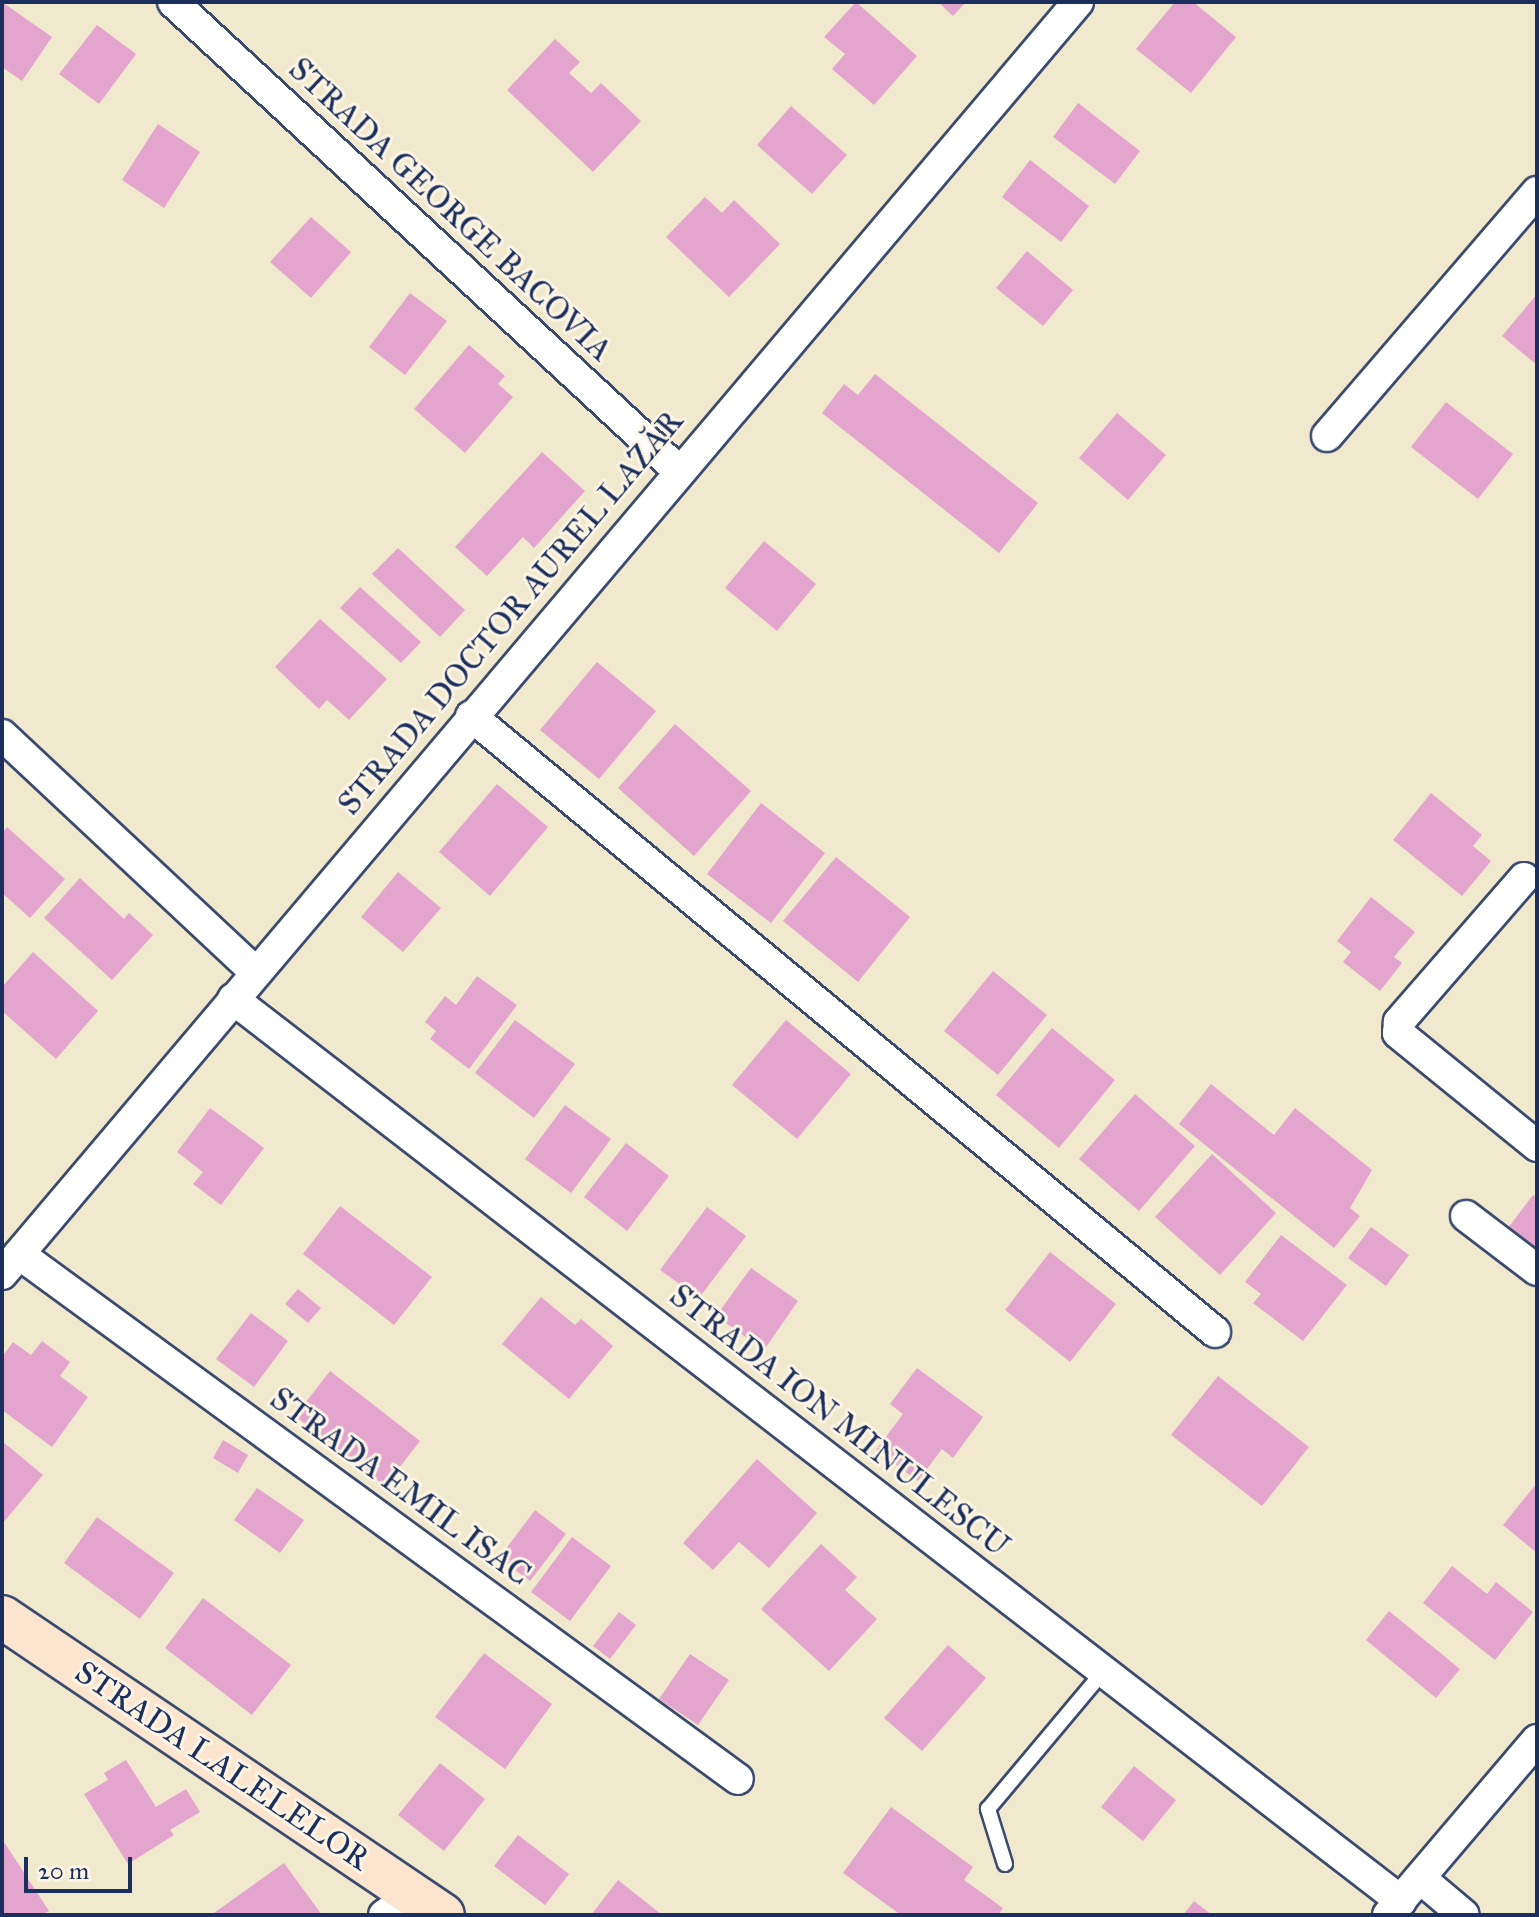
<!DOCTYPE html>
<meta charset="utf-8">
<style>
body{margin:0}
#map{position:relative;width:1539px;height:1917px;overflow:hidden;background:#f1e9ce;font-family:"IM FELL Great Primer",serif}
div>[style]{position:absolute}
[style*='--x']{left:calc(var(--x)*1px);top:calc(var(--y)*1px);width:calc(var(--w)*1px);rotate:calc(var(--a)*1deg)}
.building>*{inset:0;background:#e3a5cd}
.roads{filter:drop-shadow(2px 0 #3b4b6f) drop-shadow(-2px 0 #3b4b6f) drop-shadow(0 2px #3b4b6f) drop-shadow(0 -2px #3b4b6f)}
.lane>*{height:14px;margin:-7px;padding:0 7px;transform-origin:7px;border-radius:7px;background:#fff}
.street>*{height:30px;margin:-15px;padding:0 15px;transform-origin:15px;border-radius:15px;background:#fff}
.secondary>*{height:42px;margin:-21px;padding:0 21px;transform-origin:21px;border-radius:21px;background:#fce5cf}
span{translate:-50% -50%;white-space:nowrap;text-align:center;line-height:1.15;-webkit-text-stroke:6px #fcf5e5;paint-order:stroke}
.street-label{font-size:32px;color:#1b2f5e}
.frame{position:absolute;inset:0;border:4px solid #1b2f5e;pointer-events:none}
.scale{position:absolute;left:24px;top:1857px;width:108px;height:36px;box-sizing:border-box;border:4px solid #1b2f5e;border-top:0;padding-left:10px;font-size:24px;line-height:28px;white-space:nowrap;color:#1b2f5e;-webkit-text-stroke:6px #fcf5e5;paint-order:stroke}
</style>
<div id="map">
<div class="building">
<i style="clip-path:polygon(2px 2px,52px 37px,22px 81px,2px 67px)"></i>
<i style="clip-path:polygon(856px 2px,917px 56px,874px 105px,832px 69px,845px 54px,824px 37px)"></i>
<i style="clip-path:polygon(938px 2px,966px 2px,953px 16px)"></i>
<i style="clip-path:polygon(1175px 2px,1193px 2px,1236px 37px,1191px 93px,1136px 49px)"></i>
<i style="clip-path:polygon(97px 25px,136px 54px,99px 104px,59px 74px)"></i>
<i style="clip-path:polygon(555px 39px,580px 62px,569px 73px,591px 93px,601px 83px,641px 121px,593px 172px,507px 90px)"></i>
<i style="clip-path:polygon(1078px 103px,1140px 151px,1115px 184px,1053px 137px)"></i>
<i style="clip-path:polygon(791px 106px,847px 155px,812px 194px,757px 145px)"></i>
<i style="clip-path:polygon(158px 124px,200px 152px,164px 208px,122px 180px)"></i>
<i style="clip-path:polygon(1030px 160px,1089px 206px,1061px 242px,1002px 197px)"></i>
<i style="clip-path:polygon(705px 197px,722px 213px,734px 200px,780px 244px,729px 297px,666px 237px)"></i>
<i style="clip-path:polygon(311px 217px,351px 252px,311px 298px,270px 262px)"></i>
<i style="clip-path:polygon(1027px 251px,1073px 290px,1043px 326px,996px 288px)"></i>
<i style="clip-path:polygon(410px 293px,447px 321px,405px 375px,369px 347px)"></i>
<i style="clip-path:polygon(1537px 294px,1537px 365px,1502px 336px)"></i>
<i style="clip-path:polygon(469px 345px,505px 376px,498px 384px,513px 397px,465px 453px,414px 409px)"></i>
<i style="clip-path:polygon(875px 374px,1038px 503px,999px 553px,822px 413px,844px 384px,858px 395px)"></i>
<i style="clip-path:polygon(1446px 402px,1513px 454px,1478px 499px,1411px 447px)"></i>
<i style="clip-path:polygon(1117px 413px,1166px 455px,1128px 500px,1079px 458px)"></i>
<i style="clip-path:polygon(542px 452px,585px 491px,534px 548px,523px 537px,487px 576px,455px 547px)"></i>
<i style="clip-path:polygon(764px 541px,816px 584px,777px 631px,725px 588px)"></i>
<i style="clip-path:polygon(398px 548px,465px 610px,440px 637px,372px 574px)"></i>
<i style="clip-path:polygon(360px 587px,421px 642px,401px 663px,340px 608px)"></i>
<i style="clip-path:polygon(320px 619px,387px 679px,349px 720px,327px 700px,319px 709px,275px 667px)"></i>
<i style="clip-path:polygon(597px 662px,656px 711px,599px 779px,540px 730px)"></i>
<i style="clip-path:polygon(675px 724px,751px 791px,694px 856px,618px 788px)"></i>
<i style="clip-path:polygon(497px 784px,548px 827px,490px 896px,439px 852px)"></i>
<i style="clip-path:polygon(1431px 793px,1482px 835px,1473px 846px,1491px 861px,1462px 896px,1393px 840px)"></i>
<i style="clip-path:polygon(761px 803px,825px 853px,771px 923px,707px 874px)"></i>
<i style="clip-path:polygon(7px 827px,65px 879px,30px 918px,2px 893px,2px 833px)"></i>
<i style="clip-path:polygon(836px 857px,910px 917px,858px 982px,783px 921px)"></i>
<i style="clip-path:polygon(398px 872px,441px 908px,403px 952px,361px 917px)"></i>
<i style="clip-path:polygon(80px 878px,124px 919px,129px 913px,153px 935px,112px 980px,44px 918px)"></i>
<i style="clip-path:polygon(1371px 897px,1415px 932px,1394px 957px,1402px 963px,1380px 991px,1343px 962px,1351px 952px,1337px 941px)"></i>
<i style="clip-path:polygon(33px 952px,98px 1011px,56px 1059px,2px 1011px,2px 987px)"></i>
<i style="clip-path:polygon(993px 971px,1047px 1015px,998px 1075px,944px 1031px)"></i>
<i style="clip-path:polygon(477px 976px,517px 1005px,469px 1069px,430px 1039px,436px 1031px,425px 1022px,445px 996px,456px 1005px)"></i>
<i style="clip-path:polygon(515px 1020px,575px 1064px,534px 1118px,475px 1073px)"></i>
<i style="clip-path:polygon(786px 1020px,851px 1074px,797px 1139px,732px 1085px)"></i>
<i style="clip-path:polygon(1052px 1028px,1115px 1080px,1059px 1148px,996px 1095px)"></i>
<i style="clip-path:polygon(1211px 1084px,1274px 1135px,1295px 1108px,1372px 1170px,1350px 1208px,1360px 1216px,1334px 1248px,1179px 1124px)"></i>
<i style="clip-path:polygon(1135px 1094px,1195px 1146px,1139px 1211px,1079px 1159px)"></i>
<i style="clip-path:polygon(565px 1105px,611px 1139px,571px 1193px,525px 1159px)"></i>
<i style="clip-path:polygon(210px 1108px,264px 1148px,221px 1205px,193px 1184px,203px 1172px,177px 1152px)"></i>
<i style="clip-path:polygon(626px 1143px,669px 1176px,627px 1231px,584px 1197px)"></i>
<i style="clip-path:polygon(1212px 1154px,1276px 1213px,1220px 1275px,1155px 1217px)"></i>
<i style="clip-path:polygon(1533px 1195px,1537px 1198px,1537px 1263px,1501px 1237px)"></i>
<i style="clip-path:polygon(340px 1206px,432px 1277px,394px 1325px,303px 1254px)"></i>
<i style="clip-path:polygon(707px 1207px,746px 1236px,699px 1298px,660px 1270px)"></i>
<i style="clip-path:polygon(1371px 1227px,1409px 1255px,1386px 1286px,1348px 1258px)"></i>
<i style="clip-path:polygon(1281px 1235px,1347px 1285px,1303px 1341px,1253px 1303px,1261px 1294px,1245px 1282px)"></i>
<i style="clip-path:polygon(1050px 1252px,1116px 1304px,1070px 1362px,1005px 1310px)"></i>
<i style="clip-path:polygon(751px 1268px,798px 1301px,764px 1350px,716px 1316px)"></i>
<i style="clip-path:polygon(298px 1289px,321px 1308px,308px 1323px,285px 1304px)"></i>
<i style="clip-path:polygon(541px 1297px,575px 1325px,581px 1319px,613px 1346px,569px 1399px,502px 1344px)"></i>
<i style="clip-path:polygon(251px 1313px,288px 1341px,254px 1387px,216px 1359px)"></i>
<i style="clip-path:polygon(42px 1341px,70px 1362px,60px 1376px,88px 1397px,52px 1447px,2px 1410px,2px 1357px,13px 1342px,31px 1355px)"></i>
<i style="clip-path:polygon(917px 1368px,983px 1417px,953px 1458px,942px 1449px,918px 1481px,876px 1450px,903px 1414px,890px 1404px)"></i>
<i style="clip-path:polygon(330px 1371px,420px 1441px,385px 1486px,295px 1416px)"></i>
<i style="clip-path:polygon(1218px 1376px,1309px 1447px,1262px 1506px,1171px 1435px)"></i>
<i style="clip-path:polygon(223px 1440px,248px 1455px,238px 1473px,213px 1458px)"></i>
<i style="clip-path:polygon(2px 1441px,43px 1475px,2px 1524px)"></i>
<i style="clip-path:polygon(757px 1459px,817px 1513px,769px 1568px,739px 1542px,713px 1570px,683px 1543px)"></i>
<i style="clip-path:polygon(1537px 1483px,1537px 1553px,1503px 1525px)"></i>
<i style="clip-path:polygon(257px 1488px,304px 1520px,280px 1553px,234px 1520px)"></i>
<i style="clip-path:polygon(535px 1510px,566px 1534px,530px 1581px,499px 1558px)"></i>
<i style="clip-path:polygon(97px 1517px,174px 1573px,140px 1619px,64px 1563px)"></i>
<i style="clip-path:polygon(572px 1537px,611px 1566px,570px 1621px,531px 1592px)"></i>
<i style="clip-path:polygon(821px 1544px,857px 1577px,845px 1590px,877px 1619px,829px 1671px,761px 1609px)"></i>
<i style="clip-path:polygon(1452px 1566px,1487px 1594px,1496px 1582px,1533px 1612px,1495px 1660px,1423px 1603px)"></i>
<i style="clip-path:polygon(203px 1598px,291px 1665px,252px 1715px,165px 1648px)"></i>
<i style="clip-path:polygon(1389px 1611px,1460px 1669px,1436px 1698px,1366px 1640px)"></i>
<i style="clip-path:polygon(619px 1612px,636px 1625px,610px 1659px,593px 1646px)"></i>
<i style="clip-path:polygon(948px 1645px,986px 1678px,922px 1751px,884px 1718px)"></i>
<i style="clip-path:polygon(484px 1653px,552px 1704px,505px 1769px,435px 1717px)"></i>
<i style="clip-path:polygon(690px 1654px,729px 1680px,698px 1725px,659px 1699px)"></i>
<i style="clip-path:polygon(126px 1760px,156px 1807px,186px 1789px,200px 1812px,170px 1830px,174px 1835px,128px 1864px,84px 1794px,108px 1780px,104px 1773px)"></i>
<i style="clip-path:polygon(440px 1763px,485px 1799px,444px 1851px,398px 1815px)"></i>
<i style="clip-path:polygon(1134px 1766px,1176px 1800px,1143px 1841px,1101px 1807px)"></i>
<i style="clip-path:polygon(891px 1807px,973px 1867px,964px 1880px,1003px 1908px,998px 1915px,901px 1915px,843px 1873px)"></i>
<i style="clip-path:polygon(518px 1835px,569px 1874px,545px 1905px,494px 1866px)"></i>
<i style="clip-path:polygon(2px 1839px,49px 1911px,42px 1915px,2px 1915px)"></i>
<i style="clip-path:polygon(284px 1863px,322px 1915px,211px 1915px)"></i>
<i style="clip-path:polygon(618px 1880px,662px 1915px,591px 1915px)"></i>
<i style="clip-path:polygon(1194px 1901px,1212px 1915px,1183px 1915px)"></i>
</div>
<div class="roads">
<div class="lane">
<i style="--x:1005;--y:1864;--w:58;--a:-107.2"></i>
<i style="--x:988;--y:1809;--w:180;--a:-50"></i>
</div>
<div class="street">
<i style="--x:173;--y:2;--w:690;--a:42.83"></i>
<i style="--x:1327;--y:436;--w:322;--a:-49.3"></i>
<i style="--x:471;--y:716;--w:966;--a:39.62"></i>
<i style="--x:2;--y:735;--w:345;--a:43.1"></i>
<i style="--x:1524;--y:878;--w:191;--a:131"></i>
<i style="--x:1399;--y:1022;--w:11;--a:95"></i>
<i style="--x:1398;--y:1033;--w:179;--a:39.1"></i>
<i style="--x:233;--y:999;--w:1476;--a:37.68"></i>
<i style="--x:1466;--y:1216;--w:89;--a:37.3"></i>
<i style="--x:19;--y:1254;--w:890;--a:36.14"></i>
<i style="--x:2;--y:1274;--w:1666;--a:-49.77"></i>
<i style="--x:1420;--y:1878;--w:57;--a:40.1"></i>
<i style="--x:384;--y:1915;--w:35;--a:-35"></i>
<i style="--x:1388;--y:1915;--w:230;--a:-49.6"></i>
</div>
<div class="secondary">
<i style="--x:2;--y:1617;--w:532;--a:34.05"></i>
</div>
</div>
<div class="street-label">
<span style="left:450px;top:210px;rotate:43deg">STRADA GEORGE BACOVIA</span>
<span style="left:511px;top:613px;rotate:-50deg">STRADA DOCTOR AUREL LAZĂR</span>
<span style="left:839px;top:1421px;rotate:38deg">STRADA ION MINULESCU</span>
<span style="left:400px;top:1487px;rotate:36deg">STRADA EMIL ISAC</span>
<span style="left:222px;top:1766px;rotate:34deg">STRADA LALELELOR</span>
</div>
<div class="frame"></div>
<div class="scale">20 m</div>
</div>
